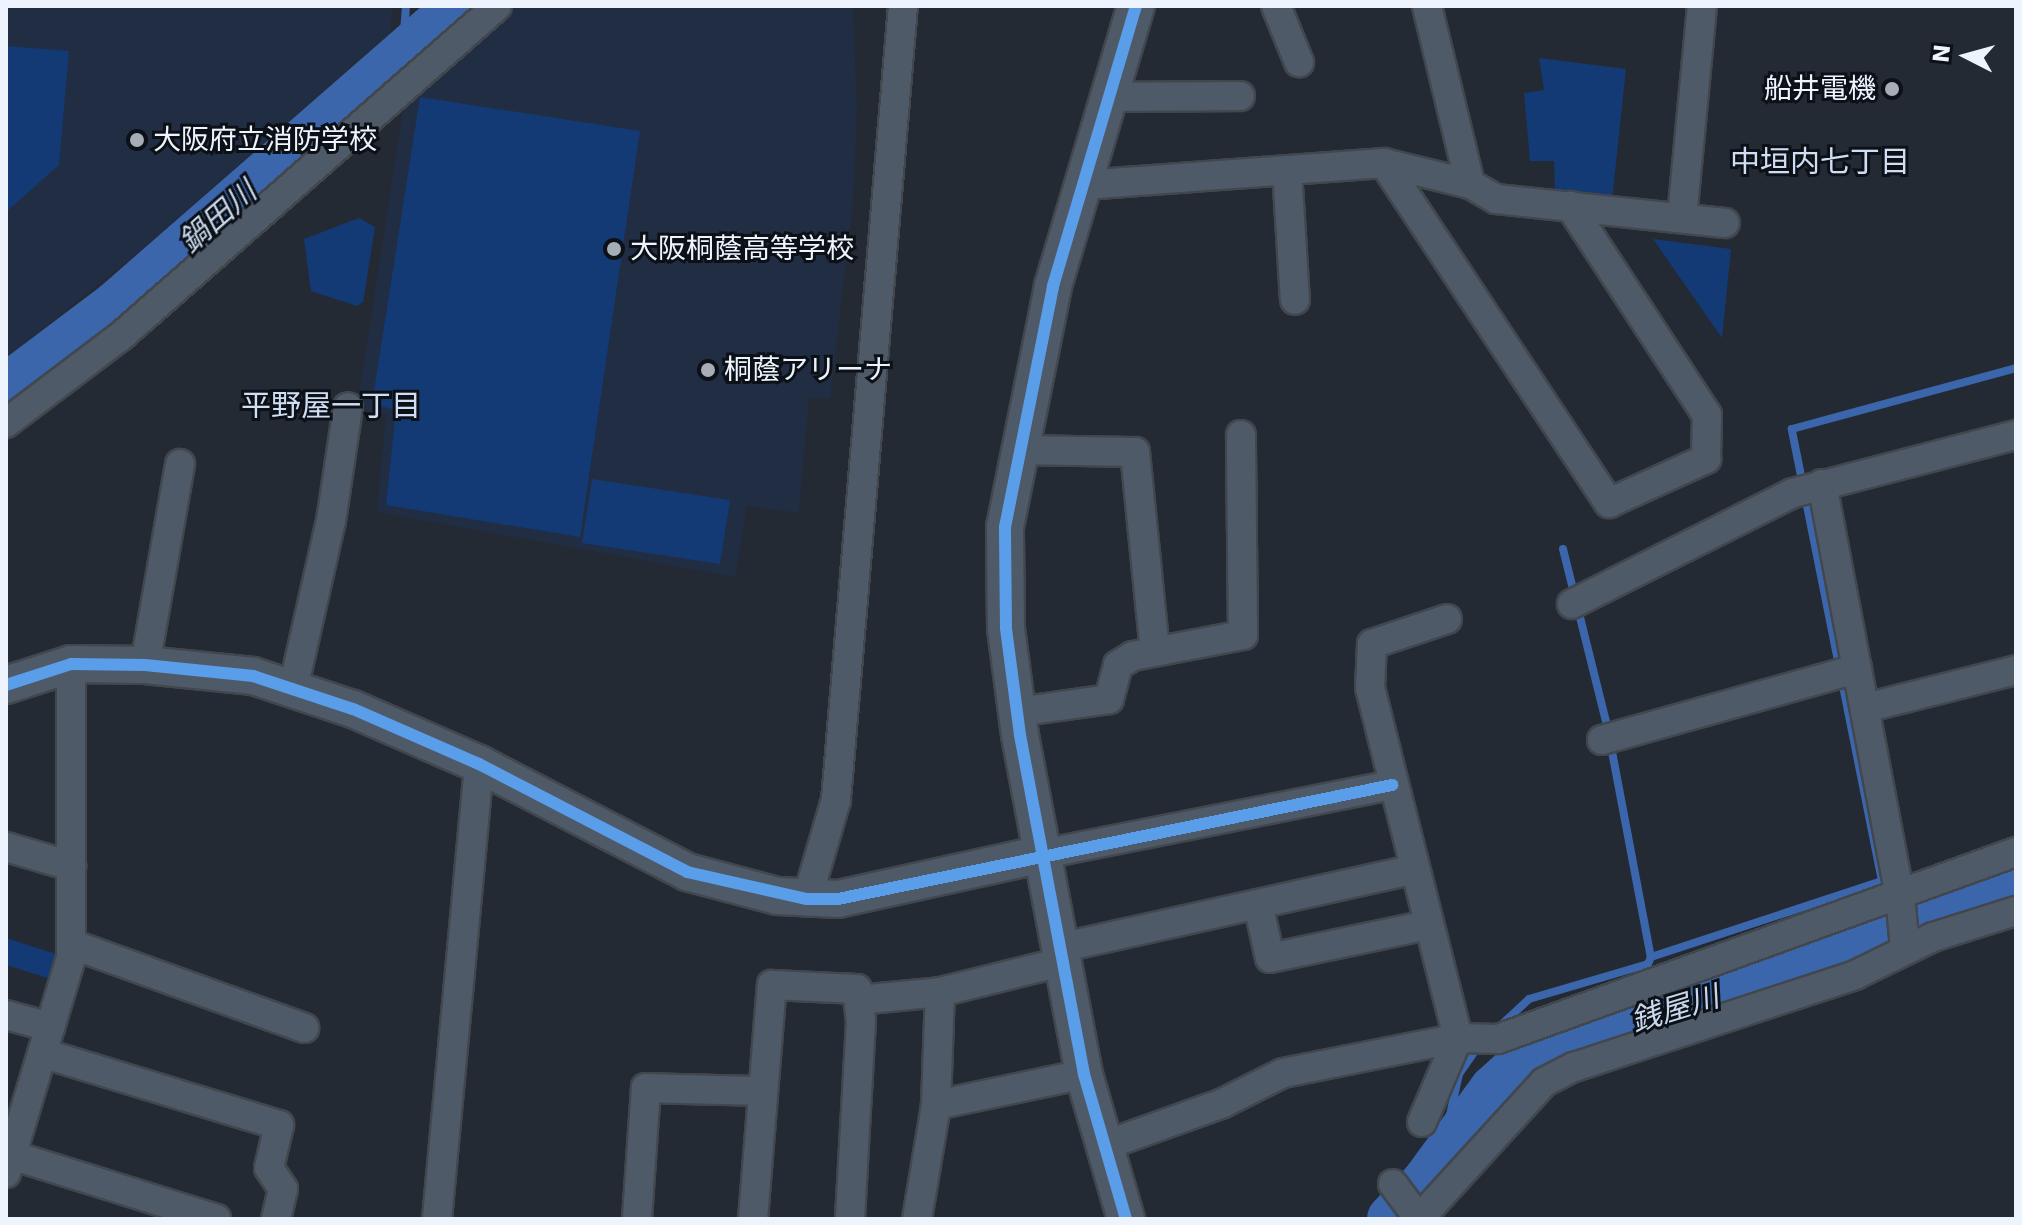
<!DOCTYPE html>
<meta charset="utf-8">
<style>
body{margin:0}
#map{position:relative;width:2022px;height:1225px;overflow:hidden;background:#242a33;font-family:"DejaVu Sans","Noto Sans JP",sans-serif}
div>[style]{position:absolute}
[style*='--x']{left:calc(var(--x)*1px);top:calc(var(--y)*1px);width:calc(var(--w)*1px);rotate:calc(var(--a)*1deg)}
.built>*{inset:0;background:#212d42}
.green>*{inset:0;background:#133a74}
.stream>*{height:8px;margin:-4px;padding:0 4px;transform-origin:4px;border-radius:4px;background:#3b66ab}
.river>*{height:50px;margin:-25px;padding:0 25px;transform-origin:25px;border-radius:25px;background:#3b66ab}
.roads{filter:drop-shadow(2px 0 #42474e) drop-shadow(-2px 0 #42474e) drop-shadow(0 2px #42474e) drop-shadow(0 -2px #42474e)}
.minor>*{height:28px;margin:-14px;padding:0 14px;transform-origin:14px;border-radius:14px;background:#4f5a69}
.tertiary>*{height:36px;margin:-18px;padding:0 18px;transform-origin:18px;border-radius:18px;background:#4f5a69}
.cycleway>*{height:12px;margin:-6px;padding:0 6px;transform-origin:6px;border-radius:6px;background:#5a9eea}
.dots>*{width:22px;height:22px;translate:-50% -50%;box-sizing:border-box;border:4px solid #0c1118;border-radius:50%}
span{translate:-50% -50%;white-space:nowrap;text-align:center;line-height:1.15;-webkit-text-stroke:6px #0c1118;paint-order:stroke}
.poi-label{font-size:28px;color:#eef4fd}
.right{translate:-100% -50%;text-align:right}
.left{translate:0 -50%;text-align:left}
.neighbourhood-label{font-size:30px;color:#d0def4}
.water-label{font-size:30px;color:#cad7eb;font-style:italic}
.frame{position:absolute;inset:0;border:8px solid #eef4fd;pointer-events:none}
.north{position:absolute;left:1926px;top:16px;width:80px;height:80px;-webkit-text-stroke:6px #0c1118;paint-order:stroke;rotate:276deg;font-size:22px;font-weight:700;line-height:32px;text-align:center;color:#eef4fd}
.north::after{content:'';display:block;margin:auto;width:28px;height:36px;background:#eef4fd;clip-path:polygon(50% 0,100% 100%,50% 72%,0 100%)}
</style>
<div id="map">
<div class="built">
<i style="clip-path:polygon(6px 6px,392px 6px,391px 32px,144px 248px,6px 358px)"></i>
<i style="clip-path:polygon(510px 6px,853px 6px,857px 110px,853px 202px,830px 399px,809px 397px,799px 513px,747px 506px,735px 577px,377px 512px,386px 415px,357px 409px,404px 103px)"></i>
</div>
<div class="green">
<i style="clip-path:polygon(6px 46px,69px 51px,59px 165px,6px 212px)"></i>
<i style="clip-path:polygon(1539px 58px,1626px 69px,1612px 200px,1555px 193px,1554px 161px,1530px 161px,1524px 93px,1544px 90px)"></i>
<i style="clip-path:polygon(420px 97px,640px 131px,580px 537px,386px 505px,396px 410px,372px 404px)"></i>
<i style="clip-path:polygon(359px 218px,375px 227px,363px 302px,357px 306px,311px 291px,304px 239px)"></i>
<i style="clip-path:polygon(1653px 239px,1731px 249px,1722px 338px)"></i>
<i style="clip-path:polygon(592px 479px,730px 500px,720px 564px,582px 543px)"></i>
<i style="clip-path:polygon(6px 938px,56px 954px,48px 978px,6px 965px)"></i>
</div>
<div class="stream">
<i style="--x:402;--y:59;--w:53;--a:-85.7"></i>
<i style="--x:1563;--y:549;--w:181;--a:76"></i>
<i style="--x:1607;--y:725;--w:236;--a:79.3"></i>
<i style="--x:1498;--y:1028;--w:42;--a:-43.1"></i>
<i style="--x:1529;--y:999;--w:124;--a:-16.4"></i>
<i style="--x:1648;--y:964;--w:8;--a:-67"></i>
<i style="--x:1651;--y:957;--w:243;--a:-18.2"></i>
<i style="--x:1882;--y:881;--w:461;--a:-101.3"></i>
<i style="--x:1792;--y:429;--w:232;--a:-15.2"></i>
<i style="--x:1462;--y:1137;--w:25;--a:-119"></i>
<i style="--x:1450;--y:1115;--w:42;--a:-77.6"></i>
<i style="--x:1459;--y:1074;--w:35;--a:-55"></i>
</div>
<div class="river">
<i style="--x:6;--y:389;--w:138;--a:-37"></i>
<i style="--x:116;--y:306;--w:456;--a:-41.1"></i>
<i style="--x:1392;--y:1219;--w:50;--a:-46.6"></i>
<i style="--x:1426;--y:1183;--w:115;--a:-53.8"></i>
<i style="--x:1494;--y:1090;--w:36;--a:-42"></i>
<i style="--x:1521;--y:1066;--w:50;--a:-27.6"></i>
<i style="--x:1565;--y:1043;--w:303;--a:-17.3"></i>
<i style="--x:1854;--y:953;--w:26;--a:-47"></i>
<i style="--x:1872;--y:934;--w:151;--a:-18.1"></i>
</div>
<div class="roads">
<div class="minor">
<i style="--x:1276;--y:6;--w:61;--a:67.7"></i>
<i style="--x:1427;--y:6;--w:183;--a:76.4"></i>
<i style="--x:1106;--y:97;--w:134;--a:-0.4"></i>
<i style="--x:1384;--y:163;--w:408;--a:56.5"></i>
<i style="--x:1609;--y:503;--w:107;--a:-24.4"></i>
<i style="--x:1706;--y:459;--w:44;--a:-88.7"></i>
<i style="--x:1707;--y:415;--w:250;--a:-123.2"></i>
<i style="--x:1287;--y:170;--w:130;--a:86.5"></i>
<i style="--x:1084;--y:185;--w:301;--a:-4.2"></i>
<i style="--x:1384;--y:163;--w:89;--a:13.7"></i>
<i style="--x:1470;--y:184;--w:30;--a:30"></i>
<i style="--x:1496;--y:199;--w:230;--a:6"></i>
<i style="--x:1682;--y:218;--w:213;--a:-84.6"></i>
<i style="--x:6;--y:423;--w:144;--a:-37.1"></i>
<i style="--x:121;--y:336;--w:500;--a:-41.27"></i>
<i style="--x:1018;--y:450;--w:117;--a:1"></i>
<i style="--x:1135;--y:452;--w:200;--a:84.3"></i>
<i style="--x:1822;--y:484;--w:418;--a:79.3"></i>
<i style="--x:1900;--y:895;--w:54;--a:84.7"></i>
<i style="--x:1572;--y:604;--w:247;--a:-26.7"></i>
<i style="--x:1793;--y:493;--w:230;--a:-14.6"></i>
<i style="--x:145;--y:665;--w:204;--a:-80.1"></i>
<i style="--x:293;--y:689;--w:172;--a:-77.3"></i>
<i style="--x:331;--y:521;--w:115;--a:-81.5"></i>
<i style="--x:1865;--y:708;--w:156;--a:-14.1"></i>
<i style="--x:1017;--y:712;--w:93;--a:-8"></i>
<i style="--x:1109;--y:699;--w:35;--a:-75"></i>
<i style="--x:1118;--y:665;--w:17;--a:-31"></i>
<i style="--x:1133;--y:656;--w:112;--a:-10.8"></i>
<i style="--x:1243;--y:635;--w:200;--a:-90.6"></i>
<i style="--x:1602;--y:740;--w:265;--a:-15.6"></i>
<i style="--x:6;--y:847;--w:68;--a:16.3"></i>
<i style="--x:1043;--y:854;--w:356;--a:-11.2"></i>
<i style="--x:807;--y:899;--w:103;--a:-73.7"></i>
<i style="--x:836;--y:800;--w:797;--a:-85.18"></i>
<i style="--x:1258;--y:904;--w:55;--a:77.5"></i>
<i style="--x:1270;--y:958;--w:161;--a:-11.8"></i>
<i style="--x:71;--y:944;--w:248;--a:19.8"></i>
<i style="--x:1059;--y:948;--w:364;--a:-12.5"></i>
<i style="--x:859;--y:1000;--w:81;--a:-5.6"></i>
<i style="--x:940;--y:992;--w:125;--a:-13.9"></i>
<i style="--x:6;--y:1015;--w:46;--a:15.3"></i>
<i style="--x:42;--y:1053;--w:248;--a:16.9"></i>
<i style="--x:279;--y:1125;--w:44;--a:103.1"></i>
<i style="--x:269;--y:1168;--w:25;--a:56"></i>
<i style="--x:283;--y:1189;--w:31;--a:103"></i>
<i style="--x:936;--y:1105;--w:151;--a:-11.8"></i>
<i style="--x:1422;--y:1122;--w:91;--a:-66.8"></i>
<i style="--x:1458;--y:1038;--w:361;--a:-104.1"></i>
<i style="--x:1370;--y:688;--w:44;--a:-87.4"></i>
<i style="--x:1372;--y:644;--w:79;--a:-18.4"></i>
<i style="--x:1106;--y:1145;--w:124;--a:-19.7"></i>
<i style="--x:1223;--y:1103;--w:67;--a:-26.6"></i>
<i style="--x:1283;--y:1073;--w:178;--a:-11.3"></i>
<i style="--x:1458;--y:1038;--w:40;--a:1.4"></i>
<i style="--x:1498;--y:1039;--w:551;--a:-19.85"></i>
<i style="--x:11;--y:1155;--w:215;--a:17.3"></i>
<i style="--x:6;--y:1173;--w:225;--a:-73.2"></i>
<i style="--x:71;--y:958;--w:294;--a:-90"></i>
<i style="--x:1393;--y:1184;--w:44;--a:53.4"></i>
<i style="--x:437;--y:1219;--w:457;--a:-84.7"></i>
<i style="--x:637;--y:1219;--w:131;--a:-86.1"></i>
<i style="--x:646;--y:1088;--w:115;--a:1.5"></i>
<i style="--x:753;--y:1219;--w:235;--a:-85.4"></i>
<i style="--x:772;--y:985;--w:85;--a:2.7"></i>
<i style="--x:857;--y:989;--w:32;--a:83"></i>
<i style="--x:861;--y:1021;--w:198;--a:93.2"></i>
<i style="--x:917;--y:1219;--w:116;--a:-80.5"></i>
<i style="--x:936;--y:1105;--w:113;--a:-88"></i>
<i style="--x:1419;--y:1219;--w:185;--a:-47.6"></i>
<i style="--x:1544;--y:1082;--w:34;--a:-27"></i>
<i style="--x:1574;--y:1067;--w:296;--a:-18.1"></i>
<i style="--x:1855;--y:975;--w:87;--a:-26"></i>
<i style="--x:1933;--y:937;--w:87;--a:-17.4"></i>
</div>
<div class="tertiary">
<i style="--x:6;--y:685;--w:68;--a:-17.9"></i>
<i style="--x:71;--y:664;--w:74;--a:0.8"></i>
<i style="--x:145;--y:665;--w:109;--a:5.8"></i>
<i style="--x:253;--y:676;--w:105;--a:18.3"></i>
<i style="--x:353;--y:709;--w:137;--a:23.6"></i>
<i style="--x:479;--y:764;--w:234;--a:27.4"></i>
<i style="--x:687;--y:872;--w:93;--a:14.9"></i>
<i style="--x:777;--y:896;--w:61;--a:2.8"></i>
<i style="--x:838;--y:899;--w:210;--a:-12.4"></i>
<i style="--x:1126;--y:1219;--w:151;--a:-106.2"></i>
<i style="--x:1084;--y:1074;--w:345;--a:-100.7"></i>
<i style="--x:1020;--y:735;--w:108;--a:-97.5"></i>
<i style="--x:1006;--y:628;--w:101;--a:-90.6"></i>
<i style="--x:1005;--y:527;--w:246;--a:-78.7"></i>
<i style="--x:1053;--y:286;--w:292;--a:-73.5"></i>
</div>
</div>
<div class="cycleway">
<i style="--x:6;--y:685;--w:68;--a:-17.9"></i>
<i style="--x:71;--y:664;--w:74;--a:0.8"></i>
<i style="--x:145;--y:665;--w:109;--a:5.8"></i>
<i style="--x:253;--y:676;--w:105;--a:18.3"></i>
<i style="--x:353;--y:709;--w:137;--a:23.6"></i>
<i style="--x:479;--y:764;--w:234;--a:27.4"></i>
<i style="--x:687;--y:872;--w:123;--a:12.7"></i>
<i style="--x:807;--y:899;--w:31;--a:0"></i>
<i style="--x:838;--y:899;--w:566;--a:-11.63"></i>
<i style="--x:1126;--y:1219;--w:151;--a:-106.2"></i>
<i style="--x:1084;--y:1074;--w:345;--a:-100.7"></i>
<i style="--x:1020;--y:735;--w:108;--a:-97.5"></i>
<i style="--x:1006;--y:628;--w:101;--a:-90.6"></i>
<i style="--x:1005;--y:527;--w:246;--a:-78.7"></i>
<i style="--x:1053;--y:286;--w:292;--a:-73.5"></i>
</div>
<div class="dots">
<i style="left:1892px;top:89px;background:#a7adb6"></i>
<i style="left:137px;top:140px;background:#a7adb6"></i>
<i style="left:614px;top:249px;background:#a7adb6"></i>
<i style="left:708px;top:370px;background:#a7adb6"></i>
</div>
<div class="poi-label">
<span class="right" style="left:1876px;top:89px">船井電機</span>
<span class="left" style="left:153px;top:140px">大阪府立消防学校</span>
<span class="left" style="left:630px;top:249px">大阪桐蔭高等学校</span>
<span class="left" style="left:724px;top:370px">桐蔭アリーナ</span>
</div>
<div class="neighbourhood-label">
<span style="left:1820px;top:162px">中垣内七丁目</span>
<span style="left:331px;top:406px">平野屋一丁目</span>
</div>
<div class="water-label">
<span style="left:218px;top:217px;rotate:-41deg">鍋田川</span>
<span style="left:1675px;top:1009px;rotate:-17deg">銭屋川</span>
</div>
<div class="frame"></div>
<div class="north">N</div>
</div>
